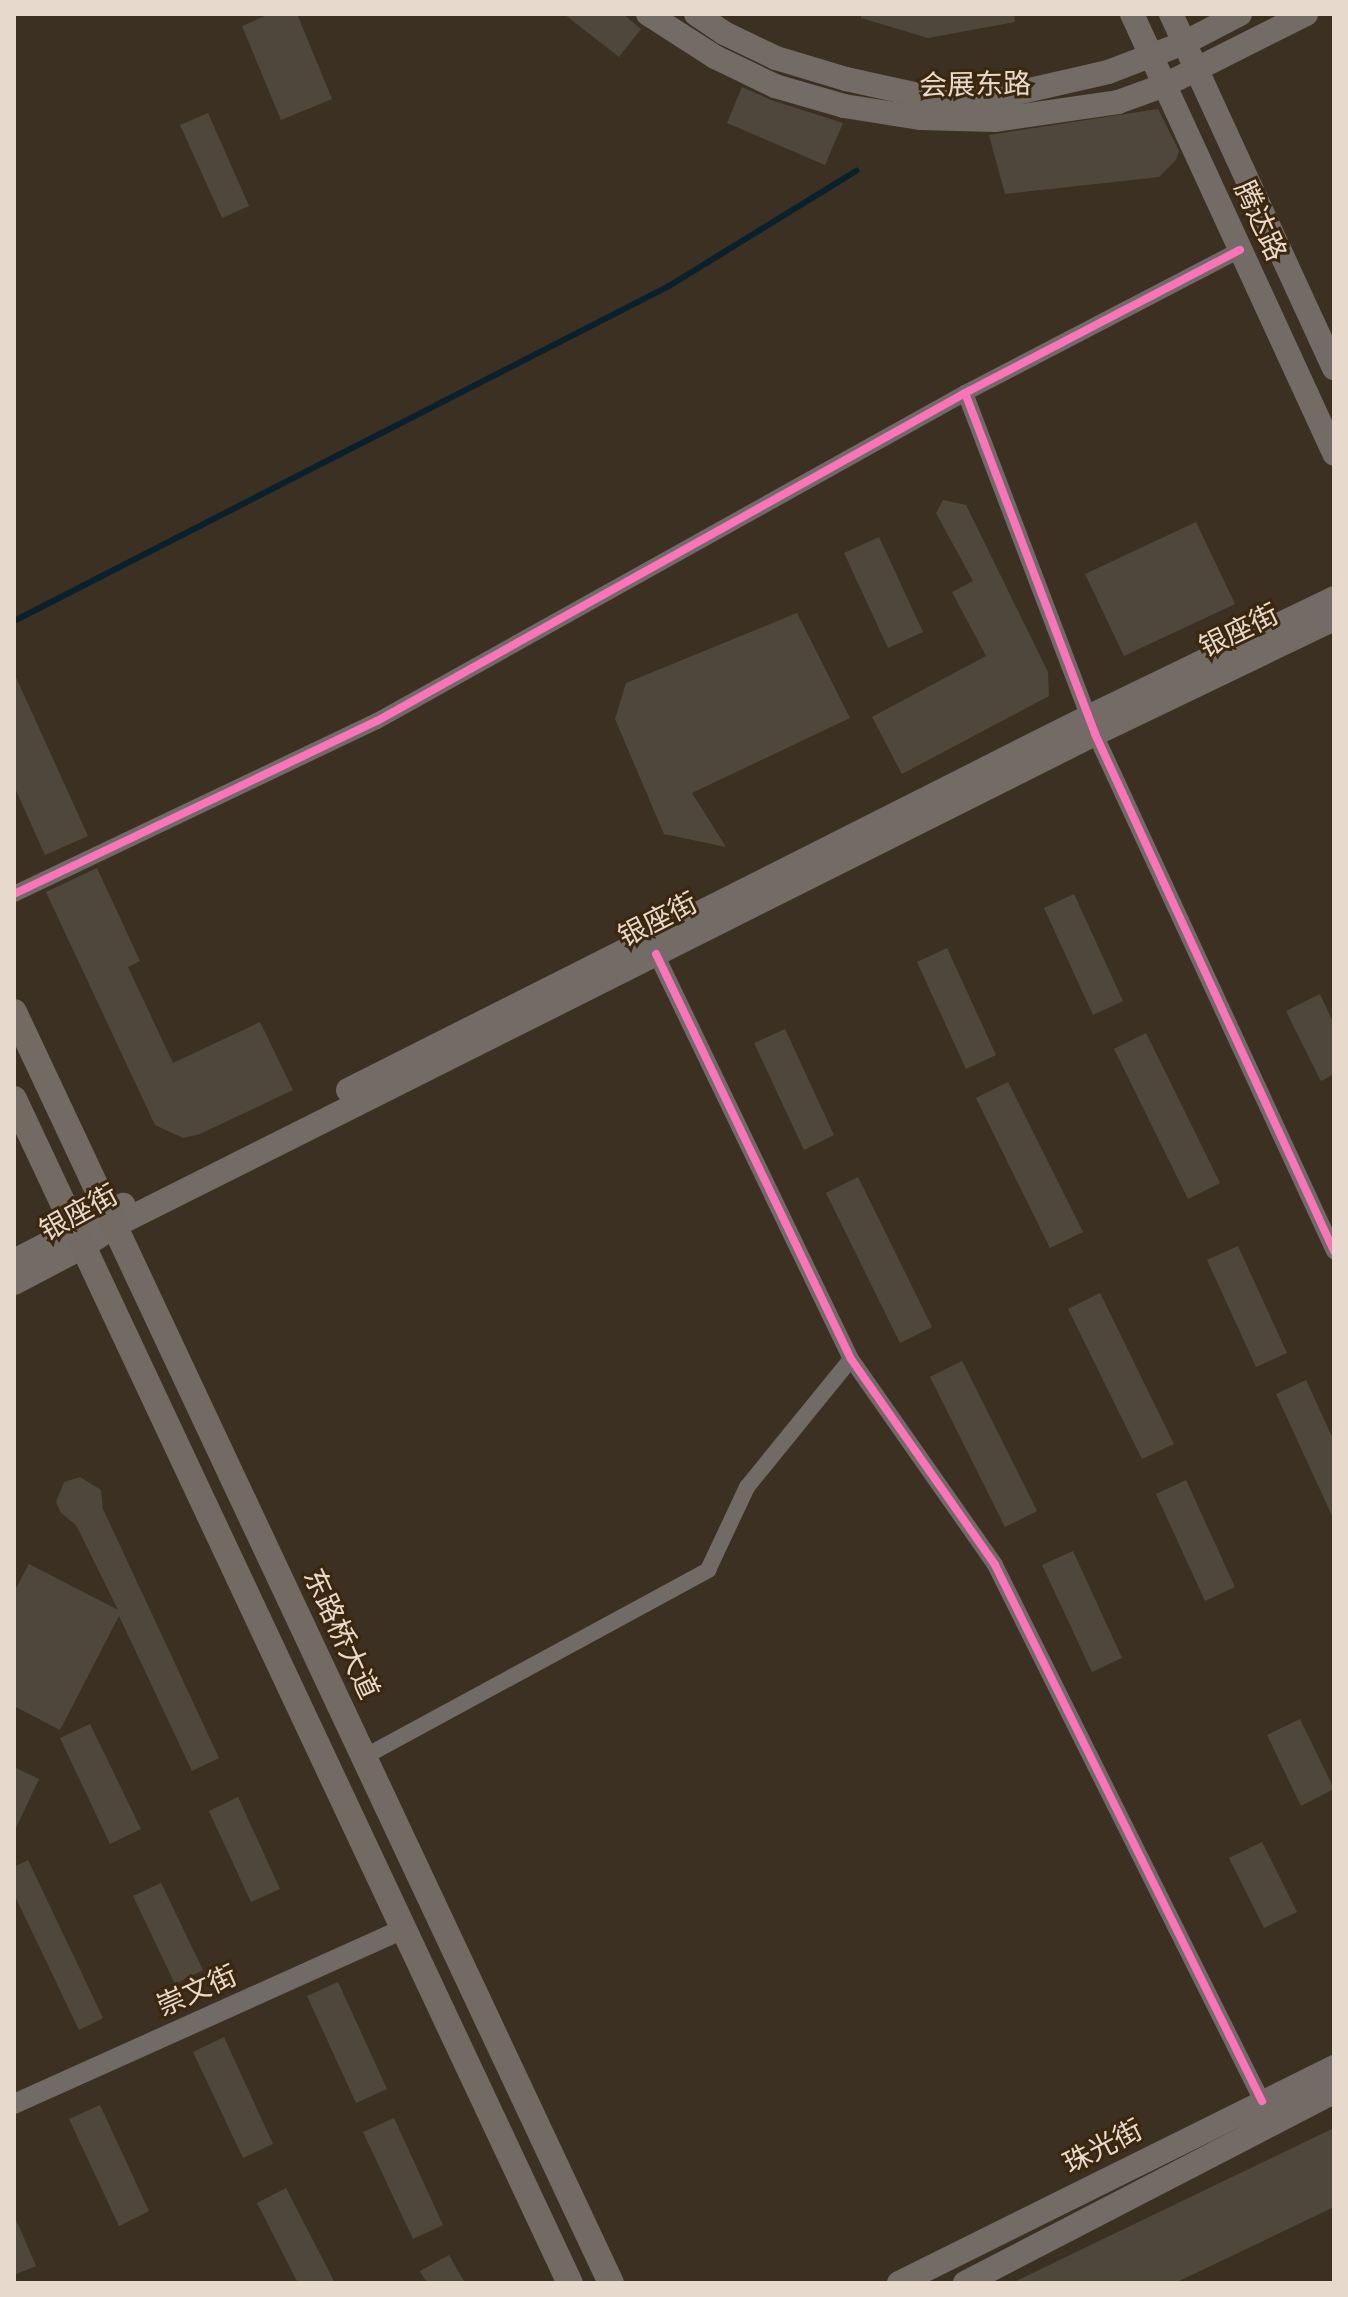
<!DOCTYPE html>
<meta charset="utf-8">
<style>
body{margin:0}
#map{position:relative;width:1348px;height:2297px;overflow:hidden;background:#3c3022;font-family:"DM Sans","Noto Sans SC",sans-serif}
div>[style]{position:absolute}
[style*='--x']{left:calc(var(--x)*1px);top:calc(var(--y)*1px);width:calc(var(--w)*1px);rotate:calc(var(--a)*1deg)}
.stream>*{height:6px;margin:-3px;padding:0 3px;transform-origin:3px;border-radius:3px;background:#08212c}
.building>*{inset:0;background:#50473c}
.minor>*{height:16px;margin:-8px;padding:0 8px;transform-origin:8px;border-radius:8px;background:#716b67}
.tertiary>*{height:20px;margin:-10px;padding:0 10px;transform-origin:10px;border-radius:10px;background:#716b67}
.secondary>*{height:24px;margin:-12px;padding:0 12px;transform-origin:12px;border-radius:12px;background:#736c66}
.primary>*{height:26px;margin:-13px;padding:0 13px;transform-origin:13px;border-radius:13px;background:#736a63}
.cycleway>*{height:8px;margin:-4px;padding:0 4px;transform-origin:4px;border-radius:4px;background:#fb73b8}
span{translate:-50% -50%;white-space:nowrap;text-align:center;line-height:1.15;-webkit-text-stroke:6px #3b270e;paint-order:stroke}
.street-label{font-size:28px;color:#e7d9cb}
.frame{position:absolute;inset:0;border:16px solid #e7d9cb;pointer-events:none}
</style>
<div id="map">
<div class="stream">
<i style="--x:14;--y:621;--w:736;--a:-27.09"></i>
<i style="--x:669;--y:286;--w:220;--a:-31.6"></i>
</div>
<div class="building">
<i style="clip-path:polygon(270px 14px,297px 14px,332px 99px,281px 120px,242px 26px)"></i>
<i style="clip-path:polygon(564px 14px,623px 14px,641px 29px,619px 57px)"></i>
<i style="clip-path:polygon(861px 14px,1014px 14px,1015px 22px,928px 38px,861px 18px)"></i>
<i style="clip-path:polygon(742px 87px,771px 100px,843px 123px,825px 165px,727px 123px)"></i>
<i style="clip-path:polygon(1158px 109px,1179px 151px,1176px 160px,1159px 177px,1005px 194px,989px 135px)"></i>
<i style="clip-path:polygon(208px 113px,249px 206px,222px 218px,180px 125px)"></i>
<i style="clip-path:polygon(943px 500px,966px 505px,1048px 672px,1049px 696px,902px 774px,872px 717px,986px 656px,952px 592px,973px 581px,936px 513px)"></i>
<i style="clip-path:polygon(1196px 522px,1235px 604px,1124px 656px,1085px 574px)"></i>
<i style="clip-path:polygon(879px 537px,923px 632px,888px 648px,844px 553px)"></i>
<i style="clip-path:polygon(797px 613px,850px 718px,692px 793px,726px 847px,664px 834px,615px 719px,626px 683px)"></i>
<i style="clip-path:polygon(14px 673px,88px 836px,45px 855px,14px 786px)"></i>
<i style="clip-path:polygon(97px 868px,140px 961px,128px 967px,173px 1063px,260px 1022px,293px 1090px,200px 1134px,183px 1138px,155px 1125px,46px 892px)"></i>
<i style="clip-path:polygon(1074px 894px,1123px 1001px,1093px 1015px,1044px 908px)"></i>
<i style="clip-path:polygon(947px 948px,996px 1055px,966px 1069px,917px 962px)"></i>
<i style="clip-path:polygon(1320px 994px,1334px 1024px,1334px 1074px,1321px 1081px,1286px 1011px)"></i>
<i style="clip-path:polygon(785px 1029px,834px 1135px,804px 1150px,754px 1043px)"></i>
<i style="clip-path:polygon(1146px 1033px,1220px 1183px,1188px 1199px,1114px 1049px)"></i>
<i style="clip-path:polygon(1008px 1082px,1083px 1232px,1050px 1248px,976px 1098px)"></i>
<i style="clip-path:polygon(858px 1177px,932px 1327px,900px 1343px,826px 1193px)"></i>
<i style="clip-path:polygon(1238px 1246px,1287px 1353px,1256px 1367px,1207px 1260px)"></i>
<i style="clip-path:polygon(1100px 1293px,1174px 1444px,1142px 1459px,1068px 1309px)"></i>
<i style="clip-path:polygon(962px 1361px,1037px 1511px,1005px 1527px,930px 1377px)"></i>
<i style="clip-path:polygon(1306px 1380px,1334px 1441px,1334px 1520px,1276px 1394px)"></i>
<i style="clip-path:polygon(80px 1477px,101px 1490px,103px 1509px,219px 1758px,192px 1771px,119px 1616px,60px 1730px,14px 1706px,14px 1592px,29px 1564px,118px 1610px,76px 1525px,61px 1513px,56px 1502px,64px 1482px)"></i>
<i style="clip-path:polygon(1186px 1480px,1235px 1587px,1205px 1601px,1156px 1494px)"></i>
<i style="clip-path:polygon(1073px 1551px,1122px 1658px,1092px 1672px,1042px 1565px)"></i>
<i style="clip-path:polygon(1300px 1719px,1334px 1789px,1301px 1806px,1267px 1735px)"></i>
<i style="clip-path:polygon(90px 1724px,141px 1829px,110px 1844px,60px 1738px)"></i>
<i style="clip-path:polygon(14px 1767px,39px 1779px,14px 1832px)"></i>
<i style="clip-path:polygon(238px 1797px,280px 1889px,251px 1902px,209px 1811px)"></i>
<i style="clip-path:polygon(1262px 1842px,1297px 1912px,1264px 1928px,1229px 1858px)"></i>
<i style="clip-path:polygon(28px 1860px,103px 2018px,79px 2030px,14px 1894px,14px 1867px)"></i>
<i style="clip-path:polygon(161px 1883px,203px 1970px,175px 1984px,133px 1896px)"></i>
<i style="clip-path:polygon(338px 1982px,387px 2089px,356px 2103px,307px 1996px)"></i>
<i style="clip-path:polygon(224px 2037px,273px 2144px,243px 2158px,193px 2052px)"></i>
<i style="clip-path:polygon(100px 2105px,149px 2211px,119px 2226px,69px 2119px)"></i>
<i style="clip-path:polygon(394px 2118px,443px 2225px,413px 2239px,363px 2132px)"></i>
<i style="clip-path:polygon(1334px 2128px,1334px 2207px,1175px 2283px,1012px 2283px)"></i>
<i style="clip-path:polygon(286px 2188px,335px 2283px,298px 2283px,257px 2203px)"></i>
<i style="clip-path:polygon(14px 2215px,36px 2266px,14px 2275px)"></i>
<i style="clip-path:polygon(449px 2255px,465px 2283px,427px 2283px,420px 2271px)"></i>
</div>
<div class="minor">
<i style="--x:965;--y:393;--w:365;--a:69.1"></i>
<i style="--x:1095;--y:734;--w:570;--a:65.19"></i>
<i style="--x:14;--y:894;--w:402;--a:-25.5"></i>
<i style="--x:377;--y:721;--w:673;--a:-29.15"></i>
<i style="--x:965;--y:393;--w:310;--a:-27.5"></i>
<i style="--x:656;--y:954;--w:449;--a:64.3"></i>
<i style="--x:851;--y:1359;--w:251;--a:55"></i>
<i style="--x:995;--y:1565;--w:599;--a:63.52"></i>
<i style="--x:364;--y:1757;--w:392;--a:-28.5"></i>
<i style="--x:708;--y:1570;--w:92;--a:-64.8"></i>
<i style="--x:747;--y:1487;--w:165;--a:-50.9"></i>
</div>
<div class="tertiary">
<i style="--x:14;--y:2104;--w:427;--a:-24.2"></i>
</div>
<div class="secondary">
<i style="--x:648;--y:14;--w:80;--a:32.7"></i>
<i style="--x:715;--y:57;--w:67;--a:25.8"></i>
<i style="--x:775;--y:86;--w:72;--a:16.2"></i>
<i style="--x:844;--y:106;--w:78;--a:8.9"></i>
<i style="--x:921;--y:118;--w:74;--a:1.5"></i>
<i style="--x:995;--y:120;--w:124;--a:-8.3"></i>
<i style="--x:1118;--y:102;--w:50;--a:-19.9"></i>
<i style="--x:1165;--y:85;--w:158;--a:-26.7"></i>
<i style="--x:696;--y:14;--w:34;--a:34"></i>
<i style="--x:724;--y:33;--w:58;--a:25.7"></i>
<i style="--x:776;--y:58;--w:73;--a:16.7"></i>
<i style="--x:846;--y:79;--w:79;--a:12.4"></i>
<i style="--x:923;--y:96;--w:76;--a:0.8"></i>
<i style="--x:999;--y:97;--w:112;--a:-12.9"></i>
<i style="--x:1108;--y:72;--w:81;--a:-20.9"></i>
<i style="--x:1184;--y:43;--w:63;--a:-27.4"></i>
<i style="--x:1132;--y:14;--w:484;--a:65.3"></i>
<i style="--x:1171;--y:14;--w:390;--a:65.3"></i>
<i style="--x:348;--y:1090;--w:829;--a:-26.75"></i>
<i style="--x:1088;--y:717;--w:273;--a:-25.8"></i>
<i style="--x:14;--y:1261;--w:123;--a:-27.2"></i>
<i style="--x:14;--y:1283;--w:78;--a:-27.6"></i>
<i style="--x:83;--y:1247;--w:37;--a:-34"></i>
<i style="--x:114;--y:1226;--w:1097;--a:-26.64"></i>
<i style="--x:1095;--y:734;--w:265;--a:-25.7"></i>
<i style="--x:899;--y:2283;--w:486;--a:-26.4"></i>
<i style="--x:965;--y:2283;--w:416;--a:-27.4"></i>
</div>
<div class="primary">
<i style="--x:14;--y:1012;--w:1404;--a:64.84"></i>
<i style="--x:14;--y:1099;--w:1308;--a:64.85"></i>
</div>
<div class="cycleway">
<i style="--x:965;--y:393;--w:365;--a:69.1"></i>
<i style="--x:1095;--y:734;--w:570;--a:65.19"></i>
<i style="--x:14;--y:894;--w:402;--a:-25.5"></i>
<i style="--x:377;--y:721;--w:673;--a:-29.15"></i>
<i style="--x:965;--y:393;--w:310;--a:-27.5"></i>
<i style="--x:656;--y:954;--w:449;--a:64.3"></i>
<i style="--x:851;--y:1359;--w:251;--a:55"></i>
<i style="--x:995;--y:1565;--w:599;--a:63.52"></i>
</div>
<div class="street-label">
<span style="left:975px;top:85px;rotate:-1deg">会展东路</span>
<span style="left:1260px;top:221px;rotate:65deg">腾达路</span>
<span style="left:1239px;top:631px;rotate:-26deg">银座街</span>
<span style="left:658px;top:920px;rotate:-27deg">银座街</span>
<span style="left:79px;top:1213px;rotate:-29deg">银座街</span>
<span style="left:341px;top:1634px;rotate:65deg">东路桥大道</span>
<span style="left:197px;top:1991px;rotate:-24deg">崇文街</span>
<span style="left:1103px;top:2147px;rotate:-27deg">珠光街</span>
</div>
<div class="frame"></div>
</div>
